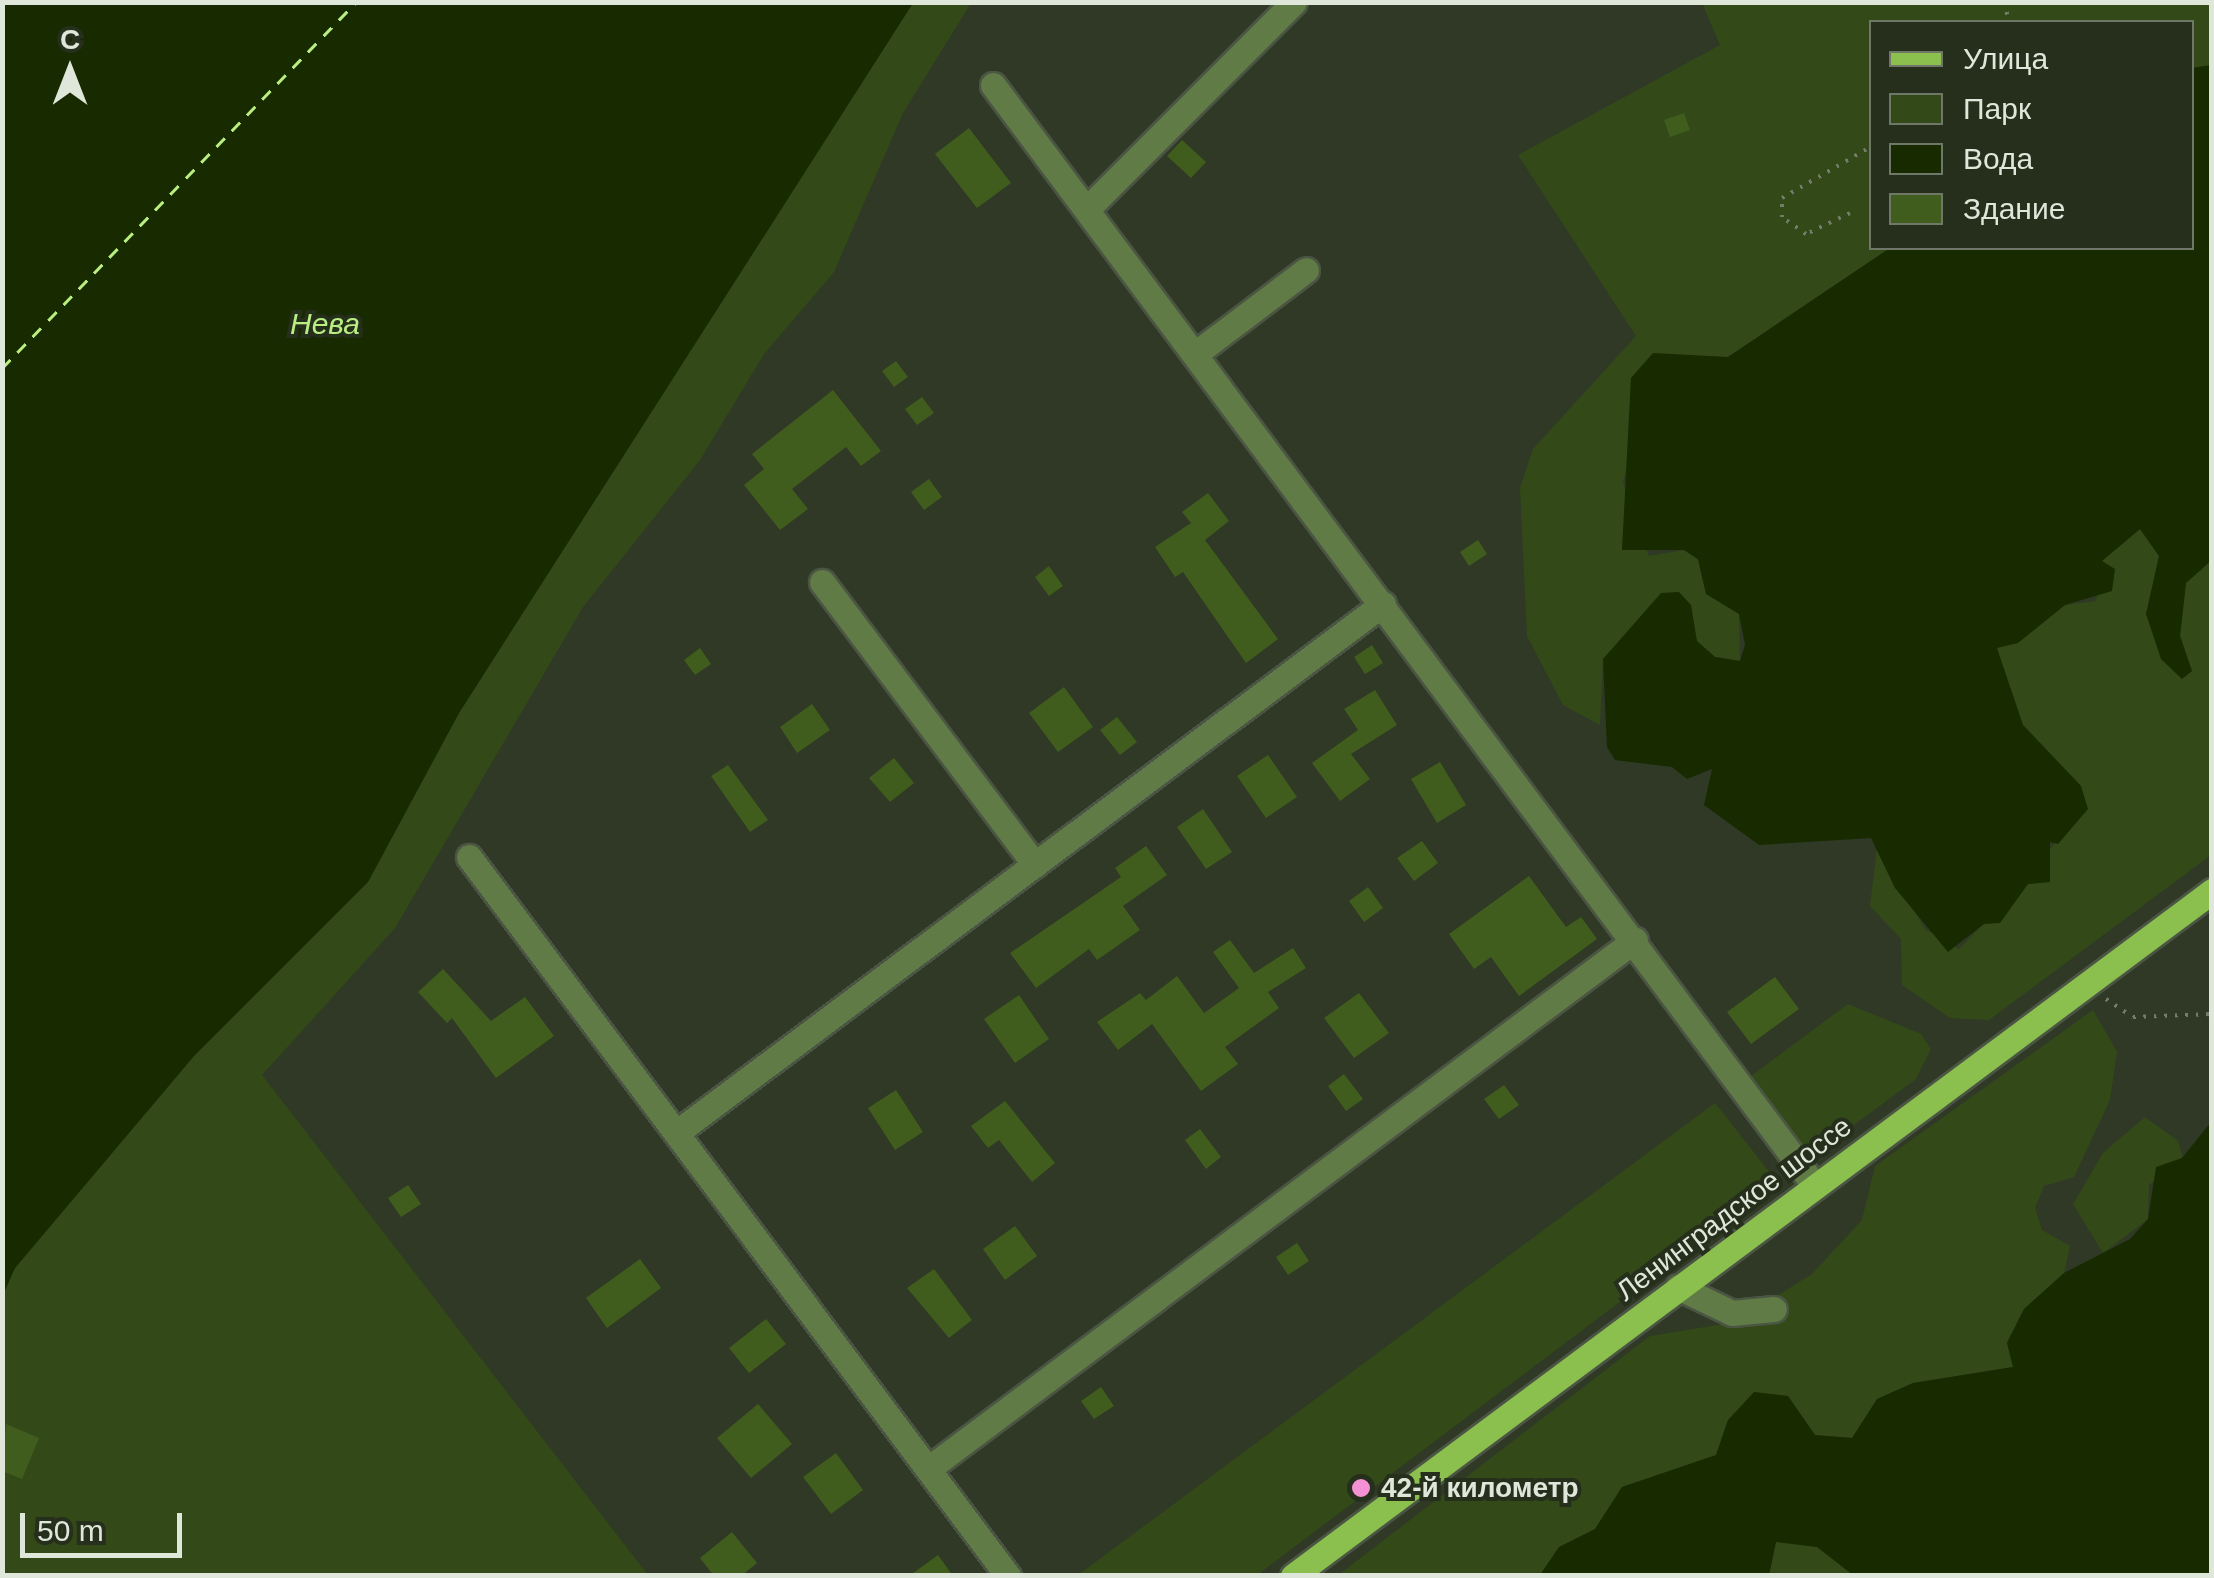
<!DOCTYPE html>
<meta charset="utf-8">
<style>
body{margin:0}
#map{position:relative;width:2214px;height:1578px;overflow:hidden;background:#2f3926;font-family:Arial,sans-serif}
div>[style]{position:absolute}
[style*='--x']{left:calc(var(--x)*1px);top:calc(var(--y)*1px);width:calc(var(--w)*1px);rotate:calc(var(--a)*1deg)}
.green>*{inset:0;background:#334a18}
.water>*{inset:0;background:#182a00}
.ferry>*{height:2.5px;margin-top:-1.25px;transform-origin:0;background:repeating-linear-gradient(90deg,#b9ee80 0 12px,transparent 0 22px)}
.building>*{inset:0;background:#405d1d}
.path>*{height:4px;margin-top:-2px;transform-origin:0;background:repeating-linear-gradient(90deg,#747d6c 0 2.5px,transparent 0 10.5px)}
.roads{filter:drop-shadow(2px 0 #4b5543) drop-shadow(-2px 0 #4b5543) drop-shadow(0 2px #4b5543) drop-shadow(0 -2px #4b5543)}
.minor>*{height:25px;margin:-12.5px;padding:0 12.5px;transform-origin:12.5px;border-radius:12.5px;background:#617b47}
.major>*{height:25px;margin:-12.5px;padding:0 12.5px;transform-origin:12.5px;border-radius:12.5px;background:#8bbf4e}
.dots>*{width:28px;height:28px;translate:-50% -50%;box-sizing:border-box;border:5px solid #252f1c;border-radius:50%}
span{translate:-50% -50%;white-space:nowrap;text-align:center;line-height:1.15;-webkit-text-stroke:8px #252f1c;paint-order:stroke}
.street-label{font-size:28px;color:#dfe6da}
.poi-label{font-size:28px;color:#dfe6da;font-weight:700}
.left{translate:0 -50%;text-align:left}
.water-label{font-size:30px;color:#b9ee80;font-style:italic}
.frame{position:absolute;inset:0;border:5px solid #dfe6da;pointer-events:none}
.legend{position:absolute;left:1869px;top:20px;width:325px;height:230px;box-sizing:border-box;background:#252f1c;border:2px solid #6f7868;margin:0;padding:12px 18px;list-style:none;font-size:30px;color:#dfe6da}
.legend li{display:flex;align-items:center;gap:20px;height:50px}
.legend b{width:50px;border:2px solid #6f7868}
.north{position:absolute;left:20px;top:20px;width:100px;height:100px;-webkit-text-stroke:8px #252f1c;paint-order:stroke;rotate:0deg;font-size:28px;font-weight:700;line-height:40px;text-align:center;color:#dfe6da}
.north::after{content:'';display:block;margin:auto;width:35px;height:45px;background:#dfe6da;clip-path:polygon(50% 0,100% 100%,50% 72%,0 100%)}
.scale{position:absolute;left:20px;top:1513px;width:162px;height:45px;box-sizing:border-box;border:5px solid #dfe6da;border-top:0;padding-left:12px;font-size:30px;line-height:35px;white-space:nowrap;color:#dfe6da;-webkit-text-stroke:8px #252f1c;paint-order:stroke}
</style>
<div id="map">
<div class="green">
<i style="clip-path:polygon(913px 3px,971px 3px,903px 113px,834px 272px,764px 354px,700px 460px,583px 607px,395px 928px,262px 1075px,648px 1575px,3px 1576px,2px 1295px,15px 1268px,194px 1056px,368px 882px,459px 713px)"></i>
<i style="clip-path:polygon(1702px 3px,2211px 3px,2211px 65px,2192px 68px,2192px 22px,1872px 22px,1872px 248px,1890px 248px,1728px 357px,1653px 354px,1631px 378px,1635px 433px,1623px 482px,1649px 556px,1684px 550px,1698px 560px,1706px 594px,1739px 614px,1740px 661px,1715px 657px,1697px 642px,1690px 605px,1653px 612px,1603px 659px,1600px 725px,1563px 705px,1527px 636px,1520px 488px,1533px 449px,1636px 336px,1518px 155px,1720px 45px)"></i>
<i style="clip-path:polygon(2140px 529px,2159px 556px,2146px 615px,2192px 671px,2180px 636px,2186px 582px,2211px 560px,2211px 855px,1989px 1020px,1950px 1018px,1902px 985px,1901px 939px,1870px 906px,1877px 847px,1925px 929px,1959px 949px,1984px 923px,2000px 923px,2066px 826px,2081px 786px,2023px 725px,1996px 648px,2065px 605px,2096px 601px,2102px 561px)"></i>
<i style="clip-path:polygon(1848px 1004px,1921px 1034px,1931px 1049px,1916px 1079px,1811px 1157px,1751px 1076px)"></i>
<i style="clip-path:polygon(2093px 1010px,2117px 1052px,2110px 1100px,2074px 1177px,2044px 1186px,2035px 1208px,2042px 1230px,2070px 1246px,2064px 1273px,2024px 1309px,2007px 1342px,2013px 1367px,1913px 1383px,1877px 1399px,1853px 1438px,1815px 1435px,1788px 1396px,1728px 1420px,1716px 1455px,1622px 1487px,1595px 1529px,1559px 1547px,1540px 1575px,1337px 1576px,1650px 1336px,1735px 1322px,1812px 1274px,1862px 1220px,1875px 1166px)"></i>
<i style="clip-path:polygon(1715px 1103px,1778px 1183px,1257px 1575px,1078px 1575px)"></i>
<i style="clip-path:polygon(2145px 1117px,2178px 1141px,2183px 1158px,2149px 1185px,2148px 1219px,2103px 1253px,2073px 1204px,2103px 1153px)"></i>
<i style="clip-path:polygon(1776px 1541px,1817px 1547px,1853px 1575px,1769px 1575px)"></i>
</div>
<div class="water">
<i style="clip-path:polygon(3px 2px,913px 3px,459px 713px,368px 882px,194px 1056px,15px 1268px,3px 1295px)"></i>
<i style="clip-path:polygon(2211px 65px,2212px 560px,2186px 583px,2180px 636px,2192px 671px,2182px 679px,2161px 659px,2146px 614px,2159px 556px,2140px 529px,2102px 561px,2115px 569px,2112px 591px,2065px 605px,2018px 643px,1997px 648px,2023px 725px,2081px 786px,2088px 809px,2058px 844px,2050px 842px,2050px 882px,2028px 884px,2000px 923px,1984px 924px,1948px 952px,1895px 888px,1871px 838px,1759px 845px,1704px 805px,1712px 769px,1687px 779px,1672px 767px,1615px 760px,1607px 747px,1603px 659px,1661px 593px,1679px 592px,1691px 605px,1697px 641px,1715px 657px,1740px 661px,1745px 645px,1739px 614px,1706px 594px,1698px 559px,1684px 550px,1622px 550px,1631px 378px,1653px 353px,1728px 357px,1890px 248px,2192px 248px,2192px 68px)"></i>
<i style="clip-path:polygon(2211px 1122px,2211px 1575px,1853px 1575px,1817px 1547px,1776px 1542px,1769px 1575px,1540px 1575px,1559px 1547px,1595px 1529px,1622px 1487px,1716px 1455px,1728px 1420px,1754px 1392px,1788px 1396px,1815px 1435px,1852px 1438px,1877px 1399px,1913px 1383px,2013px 1367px,2007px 1343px,2024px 1309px,2064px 1273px,2130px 1239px,2148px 1219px,2156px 1167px,2182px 1158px)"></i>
</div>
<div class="ferry">
<i style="--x:2;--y:368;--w:509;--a:-45.95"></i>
</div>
<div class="building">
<i style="clip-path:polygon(1684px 113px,1690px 130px,1670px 137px,1664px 120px)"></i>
<i style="clip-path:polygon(969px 128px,1011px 183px,977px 208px,935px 154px)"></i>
<i style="clip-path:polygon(1182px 140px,1206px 162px,1191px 178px,1167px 156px)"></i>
<i style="clip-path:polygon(896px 361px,908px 377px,894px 387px,882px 371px)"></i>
<i style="clip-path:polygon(833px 390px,881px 451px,861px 466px,846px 447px,792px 489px,808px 509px,780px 530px,744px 485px,764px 469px,752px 454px)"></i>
<i style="clip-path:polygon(922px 397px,934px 413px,917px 425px,905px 409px)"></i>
<i style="clip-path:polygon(929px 479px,942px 497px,924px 510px,911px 492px)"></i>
<i style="clip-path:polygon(1208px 493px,1229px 521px,1205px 540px,1278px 639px,1246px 663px,1183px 572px,1175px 577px,1155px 547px,1191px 523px,1182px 512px)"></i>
<i style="clip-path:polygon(1478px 540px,1487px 554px,1469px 566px,1460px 552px)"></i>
<i style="clip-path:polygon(1049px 566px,1063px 586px,1049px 596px,1035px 577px)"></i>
<i style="clip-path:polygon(1372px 645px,1383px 663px,1365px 674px,1354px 657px)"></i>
<i style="clip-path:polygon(700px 648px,711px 664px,695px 675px,684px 660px)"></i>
<i style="clip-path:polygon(1064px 687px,1093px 727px,1058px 752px,1029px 713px)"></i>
<i style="clip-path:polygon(1375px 690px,1397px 725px,1351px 754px,1370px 779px,1340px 801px,1312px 763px,1358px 730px,1344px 709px)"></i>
<i style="clip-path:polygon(812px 704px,830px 730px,797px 753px,780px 727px)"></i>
<i style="clip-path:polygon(1117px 717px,1137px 742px,1120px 755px,1100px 730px)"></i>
<i style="clip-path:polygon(1268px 755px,1297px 797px,1266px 818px,1237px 776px)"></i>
<i style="clip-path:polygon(894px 758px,914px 783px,890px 802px,869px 778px)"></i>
<i style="clip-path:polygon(1440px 762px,1466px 805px,1437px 823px,1411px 779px)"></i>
<i style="clip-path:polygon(728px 765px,768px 820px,750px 832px,711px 776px)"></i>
<i style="clip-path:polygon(1203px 809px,1232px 852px,1206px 869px,1177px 827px)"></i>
<i style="clip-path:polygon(1422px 841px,1438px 863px,1414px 881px,1397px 858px)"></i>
<i style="clip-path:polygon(1146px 846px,1167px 875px,1123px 906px,1140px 930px,1097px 960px,1089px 949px,1036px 988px,1010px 953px,1121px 877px,1115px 868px)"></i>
<i style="clip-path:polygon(1529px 876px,1566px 927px,1581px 917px,1597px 939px,1519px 996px,1491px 957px,1474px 969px,1449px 934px)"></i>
<i style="clip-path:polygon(1368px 887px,1383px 908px,1364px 922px,1349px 901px)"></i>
<i style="clip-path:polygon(1230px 940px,1254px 973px,1293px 948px,1306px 968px,1268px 992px,1279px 1008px,1225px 1047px,1238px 1064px,1201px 1091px,1152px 1024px,1118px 1050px,1097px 1022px,1140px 993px,1146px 1000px,1177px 976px,1204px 1013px,1239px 988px,1213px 952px)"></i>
<i style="clip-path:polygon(443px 969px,491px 1021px,525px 997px,554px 1036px,496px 1078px,452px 1018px,447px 1023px,418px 992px)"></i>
<i style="clip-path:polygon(1775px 977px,1799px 1009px,1751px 1044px,1727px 1012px)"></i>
<i style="clip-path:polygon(1359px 993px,1389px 1033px,1354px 1058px,1324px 1018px)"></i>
<i style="clip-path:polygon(1019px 995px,1049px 1039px,1015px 1063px,984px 1019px)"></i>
<i style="clip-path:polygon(1344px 1074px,1363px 1099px,1346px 1111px,1328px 1086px)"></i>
<i style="clip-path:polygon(1504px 1085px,1519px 1105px,1499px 1119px,1484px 1099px)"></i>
<i style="clip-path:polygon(896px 1090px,923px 1132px,895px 1150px,868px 1108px)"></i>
<i style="clip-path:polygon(1005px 1101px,1055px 1163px,1032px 1182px,999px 1140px,988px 1148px,971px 1126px)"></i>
<i style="clip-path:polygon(1200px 1129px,1221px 1157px,1206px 1169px,1185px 1140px)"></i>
<i style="clip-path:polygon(408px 1185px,421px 1204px,401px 1217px,388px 1198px)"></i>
<i style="clip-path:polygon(1015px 1226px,1037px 1256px,1005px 1280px,983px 1249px)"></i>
<i style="clip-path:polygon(1297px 1243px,1309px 1261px,1288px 1275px,1276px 1257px)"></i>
<i style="clip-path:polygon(640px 1259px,661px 1288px,607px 1328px,586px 1298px)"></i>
<i style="clip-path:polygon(934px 1269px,972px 1320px,949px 1338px,907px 1288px)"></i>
<i style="clip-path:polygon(766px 1319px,786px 1344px,749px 1373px,729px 1348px)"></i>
<i style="clip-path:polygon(1101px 1387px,1114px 1406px,1094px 1419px,1081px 1401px)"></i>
<i style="clip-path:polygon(758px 1404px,792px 1444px,751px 1478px,717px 1438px)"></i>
<i style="clip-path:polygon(6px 1424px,39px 1438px,22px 1479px,2px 1471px)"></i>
<i style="clip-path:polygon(836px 1453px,863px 1490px,831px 1514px,803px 1477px)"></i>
<i style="clip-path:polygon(732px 1532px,757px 1563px,741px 1576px,714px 1576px,700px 1558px)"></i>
<i style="clip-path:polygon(938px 1555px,953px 1576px,909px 1576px)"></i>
</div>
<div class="path">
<i style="--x:2003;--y:2;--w:21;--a:71"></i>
<i style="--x:1850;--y:213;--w:49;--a:154.5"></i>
<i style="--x:1806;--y:234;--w:29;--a:-145"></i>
<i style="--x:1782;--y:217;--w:19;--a:-90"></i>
<i style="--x:1782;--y:198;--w:104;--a:-30"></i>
<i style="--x:2106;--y:999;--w:32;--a:34"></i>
<i style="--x:2133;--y:1017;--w:79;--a:-2.2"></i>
</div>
<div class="roads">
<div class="minor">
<i style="--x:993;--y:85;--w:1374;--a:53.26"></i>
<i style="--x:1088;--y:208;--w:291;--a:-45"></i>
<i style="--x:1195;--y:354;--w:139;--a:-37.1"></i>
<i style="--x:822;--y:582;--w:354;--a:53"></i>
<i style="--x:469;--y:857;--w:899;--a:53.14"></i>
<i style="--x:676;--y:1133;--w:883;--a:-36.81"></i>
<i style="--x:1678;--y:1287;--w:60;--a:25.7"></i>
<i style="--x:1732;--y:1313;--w:42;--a:-5.4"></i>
<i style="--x:928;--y:1469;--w:883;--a:-36.81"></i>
</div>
<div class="major">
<i style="--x:1293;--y:1576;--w:1146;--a:-36.7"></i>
</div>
</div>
<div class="dots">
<i style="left:1361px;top:1488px;background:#f491d4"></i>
</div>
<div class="street-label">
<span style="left:1734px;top:1209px;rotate:-37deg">Ленинградское шоссе</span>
</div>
<div class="poi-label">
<span class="left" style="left:1381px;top:1488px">42-й километр</span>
</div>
<div class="water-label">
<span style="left:325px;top:324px">Нева</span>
</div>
<div class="frame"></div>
<ul class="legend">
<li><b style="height:12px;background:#8bbf4e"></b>Улица</li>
<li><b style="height:28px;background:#334a18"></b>Парк</li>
<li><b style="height:28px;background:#182a00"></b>Вода</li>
<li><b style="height:28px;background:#405d1d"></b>Здание</li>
</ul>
<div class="north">С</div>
<div class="scale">50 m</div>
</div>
